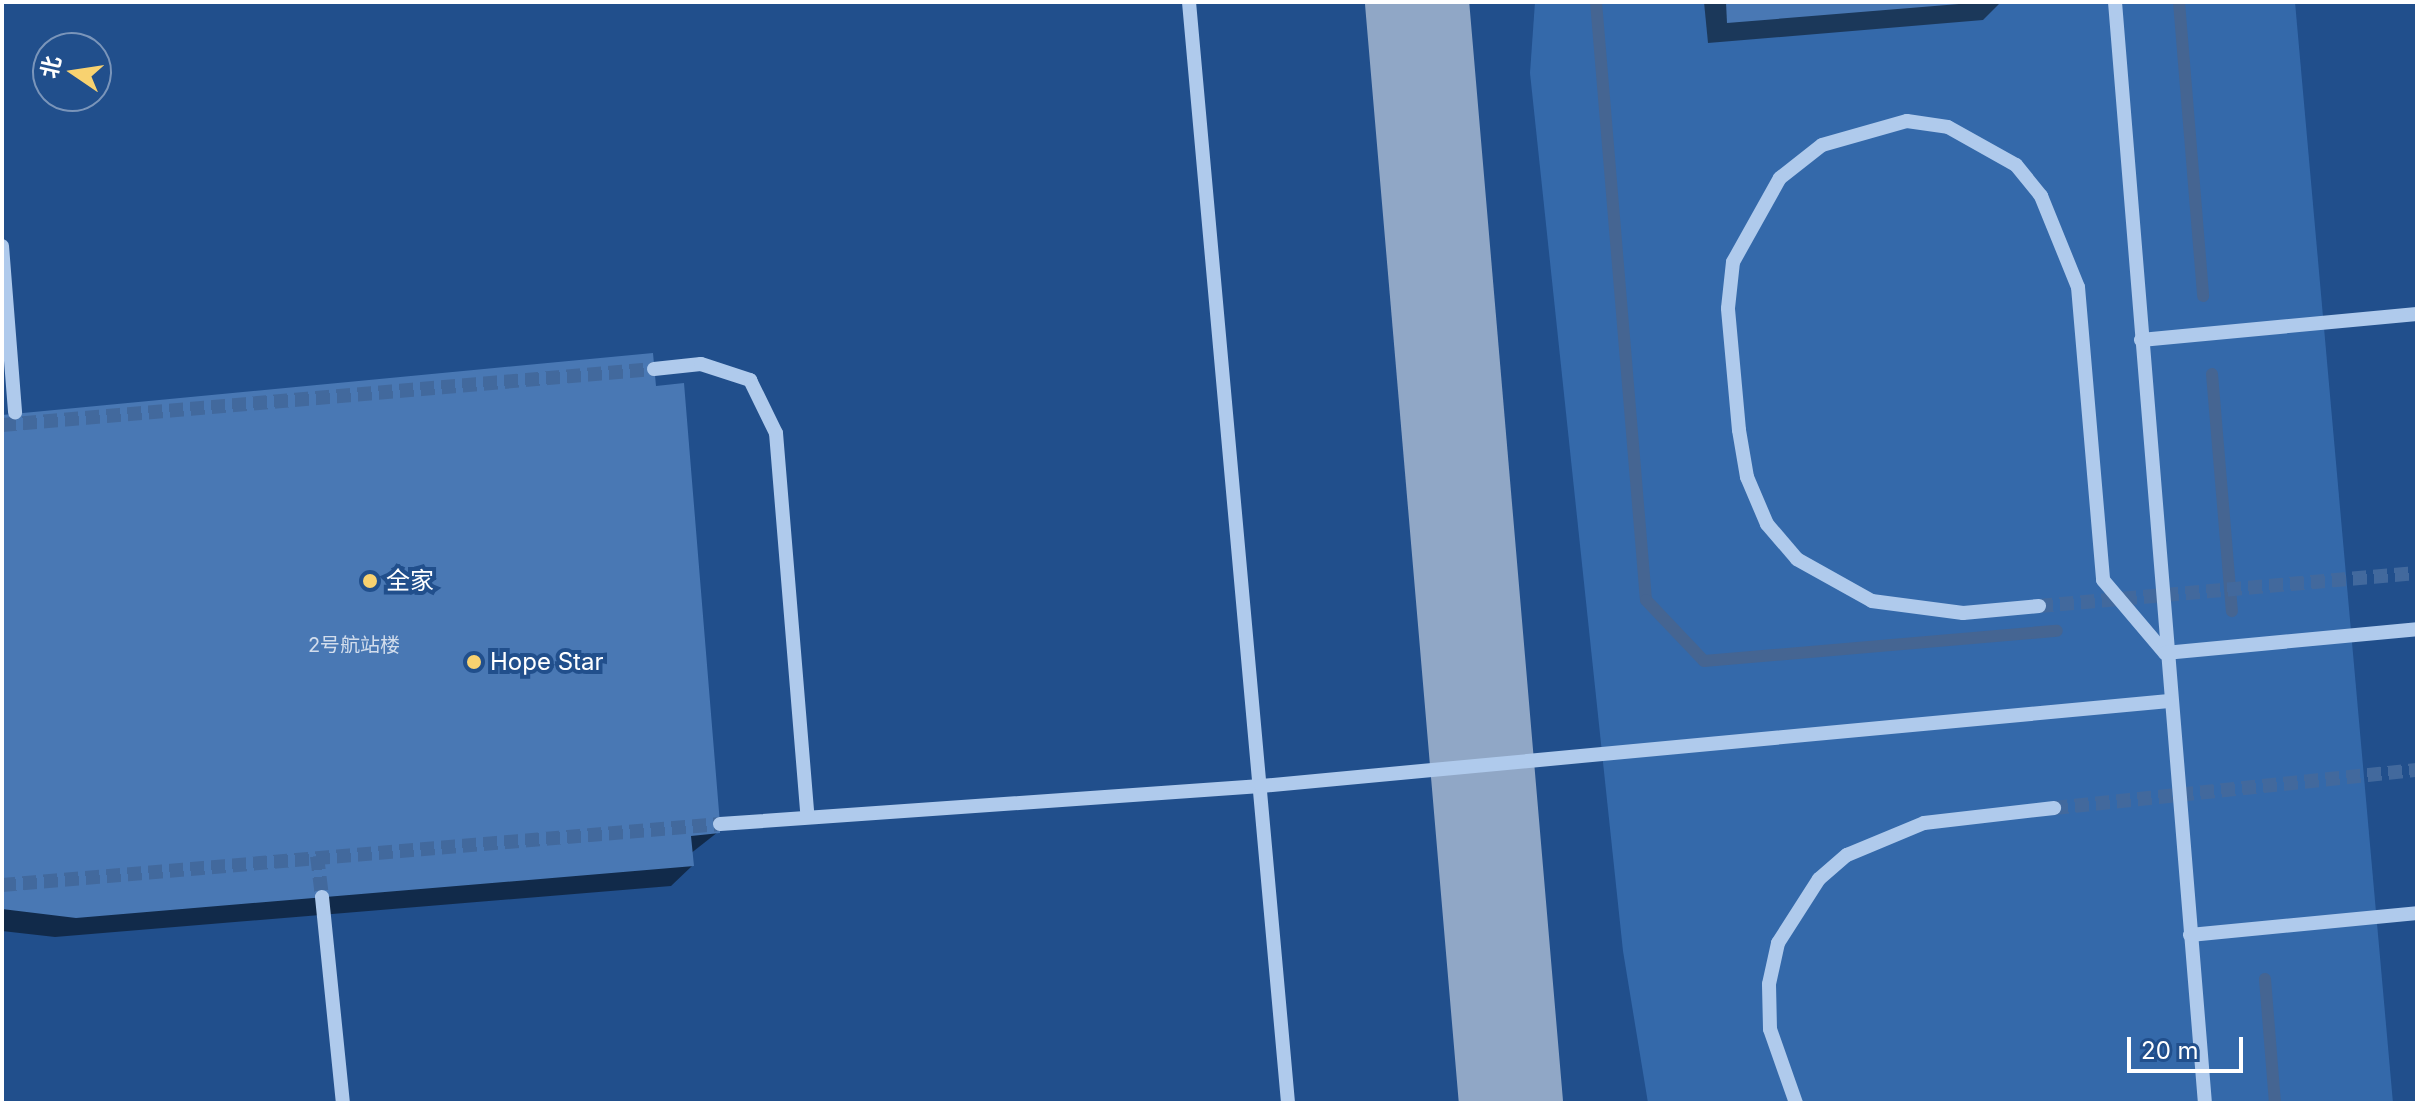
<!DOCTYPE html>
<meta charset="utf-8">
<style>
body{margin:0}
#map{position:relative;width:2419px;height:1105px;overflow:hidden;background:#214f8c;font-family:Inter,"Noto Sans SC",sans-serif}
div>[style]{position:absolute}
[style*='--x']{left:calc(var(--x)*1px);top:calc(var(--y)*1px);width:calc(var(--w)*1px);rotate:calc(var(--a)*1deg)}
.green>*{inset:0;background:#3469aa}
.shadow>*{inset:0;background:#0007}
.stream>*{height:12px;margin:-6px;padding:0 6px;transform-origin:6px;border-radius:6px;background:#456592}
.taxiway>*{height:104px;margin:-52px;padding:0 52px;transform-origin:52px;border-radius:52px;background:#90a7c6}
.building>*{inset:0;background:#4978b4}
.minor-tunnel>*{height:14px;margin-top:-7px;transform-origin:0;background:repeating-linear-gradient(90deg,#42699d 0 14px,transparent 0 21px)}
.minor>*{height:14px;margin:-7px;padding:0 7px;transform-origin:7px;border-radius:7px;background:#afcaec}
.dots>*{width:22px;height:22px;translate:-50% -50%;box-sizing:border-box;border:4px solid #214f8c;border-radius:50%}
span{translate:-50% -50%;white-space:nowrap;text-align:center;line-height:1.15;-webkit-text-stroke:8px #214f8c;paint-order:stroke}
.number-label{font-size:20px;color:#d2ddec}
.number-label span{-webkit-text-stroke-width:0}
.poi-label{font-size:24px;color:#fff}
.left{translate:0 -50%;text-align:left}
.frame{position:absolute;inset:0;border:4px solid #fff;pointer-events:none}
.north{position:absolute;left:32px;top:32px;width:80px;height:80px;box-sizing:border-box;background:#214f8c;border:2px solid #7a95ba;border-radius:50%;rotate:283deg;font-size:22px;font-weight:700;line-height:32px;text-align:center;color:#fff}
.north::after{content:'';display:block;margin:auto;width:28px;height:36px;background:#f8d270;clip-path:polygon(50% 0,100% 100%,50% 72%,0 100%)}
.scale{position:absolute;left:2127px;top:1037px;width:116px;height:36px;box-sizing:border-box;border:4px solid #fff;border-top:0;padding-left:10px;font-size:24px;line-height:28px;white-space:nowrap;color:#fff;-webkit-text-stroke:6px #214f8c;paint-order:stroke}
</style>
<div id="map">
<div class="green">
<i style="clip-path:polygon(1535px 2px,2295px 2px,2393px 1103px,1648px 1103px,1623px 951px,1530px 73px)"></i>
</div>
<div class="shadow">
<i style="clip-path:polygon(1704px 2px,2001px 2px,1983px 20px,1708px 43px)"></i>
<i style="clip-path:polygon(2px 417px,718px 832px,690px 854px,692px 866px,671px 886px,55px 937px,2px 931px)"></i>
</div>
<div class="stream">
<i style="--x:1596;--y:2;--w:600;--a:85.22"></i>
<i style="--x:1646;--y:600;--w:84;--a:46.4"></i>
<i style="--x:1704;--y:661;--w:354;--a:-4.9"></i>
<i style="--x:2179;--y:2;--w:295;--a:85.3"></i>
<i style="--x:2212;--y:374;--w:238;--a:85.2"></i>
<i style="--x:2265;--y:979;--w:124;--a:85.4"></i>
</div>
<div class="taxiway">
<i style="--x:1417;--y:2;--w:1105;--a:85.12"></i>
</div>
<div class="building">
<i style="clip-path:polygon(1726px 2px,1959px 2px,1959px 4px,1727px 23px)"></i>
<i style="clip-path:polygon(653px 353px,656px 386px,684px 383px,720px 824px,720px 833px,691px 836px,694px 866px,76px 918px,2px 909px,2px 415px)"></i>
</div>
<div class="minor-tunnel">
<i style="--x:2;--y:425;--w:654;--a:-4.91"></i>
<i style="--x:2039;--y:606;--w:379;--a:-5"></i>
<i style="--x:2054;--y:808;--w:365;--a:-6"></i>
<i style="--x:317;--y:856;--w:41;--a:83"></i>
<i style="--x:2;--y:885;--w:721;--a:-4.86"></i>
</div>
<div class="minor">
<i style="--x:1189;--y:2;--w:1105;--a:84.86"></i>
<i style="--x:2115;--y:2;--w:1105;--a:85.33"></i>
<i style="--x:2;--y:246;--w:167;--a:85.5"></i>
<i style="--x:2141;--y:340;--w:277;--a:-5.4"></i>
<i style="--x:654;--y:369;--w:47;--a:-6.1"></i>
<i style="--x:701;--y:364;--w:52;--a:18.1"></i>
<i style="--x:750;--y:380;--w:59;--a:63.9"></i>
<i style="--x:776;--y:433;--w:381;--a:85.3"></i>
<i style="--x:2039;--y:606;--w:76;--a:174.7"></i>
<i style="--x:1963;--y:613;--w:92;--a:-172.5"></i>
<i style="--x:1872;--y:601;--w:86;--a:-150.8"></i>
<i style="--x:1797;--y:559;--w:46;--a:-130.6"></i>
<i style="--x:1767;--y:524;--w:51;--a:-113.1"></i>
<i style="--x:1747;--y:477;--w:48;--a:-99.7"></i>
<i style="--x:1739;--y:430;--w:122;--a:-95.2"></i>
<i style="--x:1728;--y:308;--w:46;--a:-83.8"></i>
<i style="--x:1733;--y:262;--w:96;--a:-60.8"></i>
<i style="--x:1780;--y:178;--w:53;--a:-38.2"></i>
<i style="--x:1822;--y:145;--w:88;--a:-15.8"></i>
<i style="--x:1907;--y:121;--w:41;--a:8.3"></i>
<i style="--x:1948;--y:127;--w:78;--a:29.2"></i>
<i style="--x:2016;--y:165;--w:40;--a:51"></i>
<i style="--x:2041;--y:196;--w:98;--a:67.9"></i>
<i style="--x:2078;--y:287;--w:294;--a:85.1"></i>
<i style="--x:2103;--y:580;--w:96;--a:49.7"></i>
<i style="--x:2165;--y:653;--w:253;--a:-5.4"></i>
<i style="--x:720;--y:824;--w:542;--a:-4.02"></i>
<i style="--x:1261;--y:786;--w:912;--a:-5.35"></i>
<i style="--x:322;--y:897;--w:207;--a:84.2"></i>
<i style="--x:2190;--y:935;--w:228;--a:-5.5"></i>
<i style="--x:1796;--y:1103;--w:78;--a:-109.4"></i>
<i style="--x:1770;--y:1029;--w:45;--a:-91.3"></i>
<i style="--x:1769;--y:984;--w:42;--a:-77.6"></i>
<i style="--x:1778;--y:943;--w:76;--a:-57.4"></i>
<i style="--x:1819;--y:879;--w:37;--a:-41"></i>
<i style="--x:1847;--y:855;--w:83;--a:-22.6"></i>
<i style="--x:1924;--y:823;--w:131;--a:-6.6"></i>
</div>
<div class="dots">
<i style="left:370px;top:581px;background:#f8d270"></i>
<i style="left:474px;top:662px;background:#f8d270"></i>
</div>
<div class="number-label">
<span style="left:354px;top:645px">2号航站楼</span>
</div>
<div class="poi-label">
<span class="left" style="left:386px;top:581px">全家</span>
<span class="left" style="left:490px;top:662px">Hope Star</span>
</div>
<div class="frame"></div>
<div class="north">北</div>
<div class="scale">20 m</div>
</div>
